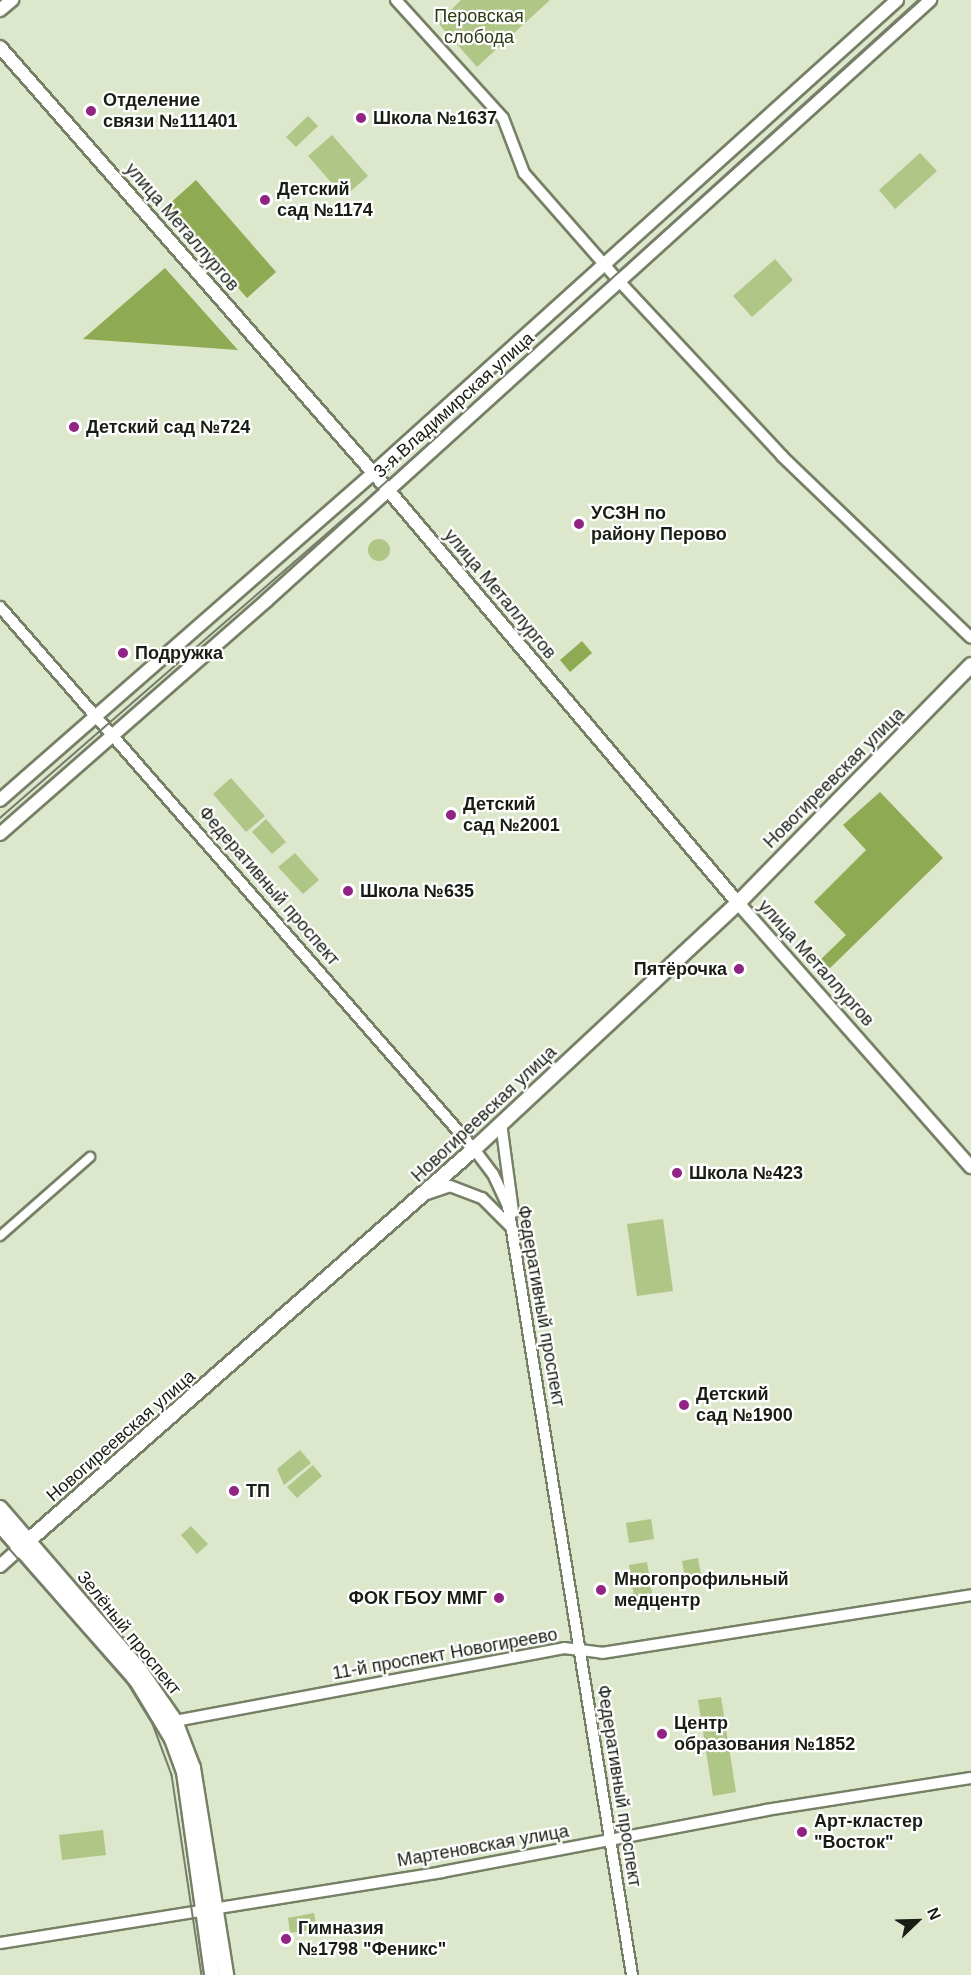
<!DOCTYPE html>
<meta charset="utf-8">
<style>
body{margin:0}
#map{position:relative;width:971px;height:1975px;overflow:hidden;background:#dce7cb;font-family:Helvetica,sans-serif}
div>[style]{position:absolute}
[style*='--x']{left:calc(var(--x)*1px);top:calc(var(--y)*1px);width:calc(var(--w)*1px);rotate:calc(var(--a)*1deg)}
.green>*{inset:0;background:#b0c687}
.round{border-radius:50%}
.forest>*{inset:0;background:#8eaa52}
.roads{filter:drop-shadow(2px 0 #768066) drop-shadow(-2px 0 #768066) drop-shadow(0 2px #768066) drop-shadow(0 -2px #768066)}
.pedestrian>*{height:8px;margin:-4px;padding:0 4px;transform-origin:4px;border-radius:4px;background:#fff}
.minor>*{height:10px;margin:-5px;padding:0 5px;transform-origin:5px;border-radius:5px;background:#fff}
.tertiary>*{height:12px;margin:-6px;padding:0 6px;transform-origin:6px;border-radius:6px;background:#fff}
.secondary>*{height:14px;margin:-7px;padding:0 7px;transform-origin:7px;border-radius:7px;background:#fff}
.tram>*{height:1.5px;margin:-0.75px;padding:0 0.75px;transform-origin:0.75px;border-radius:0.75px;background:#767e6b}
.dots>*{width:16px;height:16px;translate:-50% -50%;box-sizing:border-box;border:3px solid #fff;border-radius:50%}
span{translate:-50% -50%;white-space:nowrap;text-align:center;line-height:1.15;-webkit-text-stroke:4.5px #fff;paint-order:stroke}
.park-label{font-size:18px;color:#2f3b15}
.poi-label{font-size:18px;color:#191d13;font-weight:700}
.left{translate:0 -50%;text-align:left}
.right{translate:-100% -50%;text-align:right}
.street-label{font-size:18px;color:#191d13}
.north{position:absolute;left:887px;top:1891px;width:60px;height:60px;-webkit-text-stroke:4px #fff;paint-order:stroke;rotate:67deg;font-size:16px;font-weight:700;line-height:24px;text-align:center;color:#191d13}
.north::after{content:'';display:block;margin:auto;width:21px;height:27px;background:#191d13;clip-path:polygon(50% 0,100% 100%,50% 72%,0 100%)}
</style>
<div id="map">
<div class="green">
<i style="clip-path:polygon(461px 0,550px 0,477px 67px,438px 23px)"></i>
<i style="clip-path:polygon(308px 116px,318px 126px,296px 147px,286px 137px)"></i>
<i style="clip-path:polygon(332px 135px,368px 176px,344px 197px,308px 156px)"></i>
<i style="clip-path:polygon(920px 153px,937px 171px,895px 209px,879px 190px)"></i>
<i style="clip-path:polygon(775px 259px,793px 280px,752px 317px,733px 296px)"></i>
<i class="round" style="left:368px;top:539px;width:22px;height:22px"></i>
<i style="clip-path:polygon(231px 778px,265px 816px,246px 832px,213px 794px)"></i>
<i style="clip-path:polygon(266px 819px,286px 842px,272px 854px,252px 832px)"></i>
<i style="clip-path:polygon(295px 853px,319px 880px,303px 894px,278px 867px)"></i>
<i style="clip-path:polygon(663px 1219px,673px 1291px,637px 1296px,627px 1224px)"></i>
<i style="clip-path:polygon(300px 1450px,311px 1463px,284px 1485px,277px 1469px)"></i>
<i style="clip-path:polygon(313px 1465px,322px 1476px,297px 1498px,287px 1487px)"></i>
<i style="clip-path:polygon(651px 1519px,654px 1539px,629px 1543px,626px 1523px)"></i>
<i style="clip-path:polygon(191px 1526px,208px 1544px,197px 1554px,181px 1535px)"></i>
<i style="clip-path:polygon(698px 1558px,702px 1581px,686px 1584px,682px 1561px)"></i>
<i style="clip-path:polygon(647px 1562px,652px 1594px,634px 1597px,629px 1565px)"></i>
<i style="clip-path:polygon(721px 1697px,736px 1792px,713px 1796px,698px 1700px)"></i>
<i style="clip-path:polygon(103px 1830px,106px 1855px,62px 1860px,59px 1835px)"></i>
<i style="clip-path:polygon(314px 1913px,317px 1929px,290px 1933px,288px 1918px)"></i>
</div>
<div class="forest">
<i style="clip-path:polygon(196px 180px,276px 272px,247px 298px,167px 206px)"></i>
<i style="clip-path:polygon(165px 268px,238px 350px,83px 339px)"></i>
<i style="clip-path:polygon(582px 641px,592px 653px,570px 672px,560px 660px)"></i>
<i style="clip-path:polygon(880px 792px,943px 858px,827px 971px,818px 962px,846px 935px,814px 902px,866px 850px,843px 825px)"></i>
</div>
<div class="roads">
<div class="pedestrian">
<i style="--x:0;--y:1236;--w:120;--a:-41.3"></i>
</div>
<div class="minor">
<i style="--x:396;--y:0;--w:159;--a:47.8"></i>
<i style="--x:503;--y:118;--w:59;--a:69.1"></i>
<i style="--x:524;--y:173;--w:144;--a:48.7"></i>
<i style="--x:619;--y:281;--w:239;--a:47"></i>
<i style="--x:782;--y:456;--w:262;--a:43.9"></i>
<i style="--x:0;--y:607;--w:720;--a:48.83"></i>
<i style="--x:474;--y:1149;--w:31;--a:53"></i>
<i style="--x:493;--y:1174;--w:35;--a:65"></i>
<i style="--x:508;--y:1206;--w:779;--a:80.84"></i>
<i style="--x:501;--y:1123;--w:90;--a:82.3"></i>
<i style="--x:427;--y:1194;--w:24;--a:-19"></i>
<i style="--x:450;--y:1186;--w:34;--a:21"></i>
<i style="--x:482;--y:1198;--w:42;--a:45"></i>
<i style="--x:175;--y:1721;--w:396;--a:-10.6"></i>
<i style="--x:564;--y:1648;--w:38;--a:7"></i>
<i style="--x:602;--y:1653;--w:374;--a:-8.9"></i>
<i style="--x:0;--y:1943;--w:448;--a:-9.1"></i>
<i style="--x:442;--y:1872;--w:330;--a:-10.8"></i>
<i style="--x:766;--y:1810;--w:207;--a:-8.9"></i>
</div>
<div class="tertiary">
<i style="--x:0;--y:10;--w:16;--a:-40"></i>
<i style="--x:0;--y:47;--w:581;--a:48.77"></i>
<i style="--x:383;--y:484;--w:549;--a:49.73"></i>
<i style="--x:738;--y:903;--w:352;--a:48.6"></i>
<i style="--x:0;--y:800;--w:496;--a:-41.2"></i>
<i style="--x:373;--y:473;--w:706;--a:-42.07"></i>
<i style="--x:0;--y:834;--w:354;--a:-41.2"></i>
<i style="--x:266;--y:601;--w:896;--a:-42.15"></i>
<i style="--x:0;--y:1566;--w:27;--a:-42"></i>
</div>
<div class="secondary">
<i style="--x:0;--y:1508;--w:213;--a:49.2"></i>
<i style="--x:139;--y:1669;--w:63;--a:55.3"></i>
<i style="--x:175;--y:1721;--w:50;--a:69"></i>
<i style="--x:193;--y:1768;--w:210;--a:80.9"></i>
<i style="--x:0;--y:1525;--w:208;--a:48.7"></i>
<i style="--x:137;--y:1681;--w:68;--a:58.9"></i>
<i style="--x:172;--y:1739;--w:35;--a:70"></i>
<i style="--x:184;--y:1772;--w:205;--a:82.1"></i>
<i style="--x:20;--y:1548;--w:604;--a:-41.31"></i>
<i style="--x:474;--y:1149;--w:361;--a:-43"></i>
<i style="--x:738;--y:903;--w:333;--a:-45.6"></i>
</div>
</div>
<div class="tram">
<i style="--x:0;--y:818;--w:471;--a:-41"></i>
<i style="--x:356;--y:509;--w:760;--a:-42.02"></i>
<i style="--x:0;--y:1538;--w:190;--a:48.4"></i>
<i style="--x:126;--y:1680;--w:52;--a:58.5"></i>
<i style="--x:153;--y:1724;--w:54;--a:69.6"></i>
<i style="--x:172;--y:1775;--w:202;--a:81.5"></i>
</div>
<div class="dots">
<i style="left:91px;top:111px;background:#912385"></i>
<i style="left:361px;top:118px;background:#912385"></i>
<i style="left:265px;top:200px;background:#912385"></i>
<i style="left:74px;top:427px;background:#912385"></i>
<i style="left:579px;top:524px;background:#912385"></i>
<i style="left:123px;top:653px;background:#912385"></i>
<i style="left:451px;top:815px;background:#912385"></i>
<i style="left:348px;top:891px;background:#912385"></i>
<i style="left:739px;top:969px;background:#912385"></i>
<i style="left:677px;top:1173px;background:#912385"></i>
<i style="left:684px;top:1405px;background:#912385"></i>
<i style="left:234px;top:1491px;background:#912385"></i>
<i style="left:601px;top:1590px;background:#912385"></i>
<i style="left:499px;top:1598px;background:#912385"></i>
<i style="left:662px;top:1734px;background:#912385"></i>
<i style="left:802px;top:1832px;background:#912385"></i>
<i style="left:286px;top:1939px;background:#912385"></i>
</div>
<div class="park-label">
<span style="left:479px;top:27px">Перовская<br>слобода</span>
</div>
<div class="poi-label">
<span class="left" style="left:103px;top:111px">Отделение<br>связи №111401</span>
<span class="left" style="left:373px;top:118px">Школа №1637</span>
<span class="left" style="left:277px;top:200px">Детский<br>сад №1174</span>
<span class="left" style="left:86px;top:427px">Детский сад №724</span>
<span class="left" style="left:591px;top:524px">УСЗН по<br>району Перово</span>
<span class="left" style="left:135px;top:653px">Подружка</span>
<span class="left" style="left:463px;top:815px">Детский<br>сад №2001</span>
<span class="left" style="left:360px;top:891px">Школа №635</span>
<span class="right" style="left:727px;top:969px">Пятёрочка</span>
<span class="left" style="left:689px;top:1173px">Школа №423</span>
<span class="left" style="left:696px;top:1405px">Детский<br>сад №1900</span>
<span class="left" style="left:246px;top:1491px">ТП</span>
<span class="left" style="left:614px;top:1590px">Многопрофильный<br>медцентр</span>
<span class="right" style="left:487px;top:1598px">ФОК ГБОУ ММГ</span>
<span class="left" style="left:674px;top:1734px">Центр<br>образования №1852</span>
<span class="left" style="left:814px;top:1832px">Арт-кластер<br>"Восток"</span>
<span class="left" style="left:298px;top:1939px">Гимназия<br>№1798 "Феникс"</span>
</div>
<div class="street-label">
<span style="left:182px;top:227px;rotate:49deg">улица Металлургов</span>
<span style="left:454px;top:405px;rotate:-42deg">3-я Владимирская улица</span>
<span style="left:500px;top:594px;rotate:50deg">улица Металлургов</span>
<span style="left:834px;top:778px;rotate:-45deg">Новогиреевская улица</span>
<span style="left:269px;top:886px;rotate:49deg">Федеративный проспект</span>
<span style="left:816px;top:963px;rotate:48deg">улица Металлургов</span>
<span style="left:484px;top:1114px;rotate:-43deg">Новогиреевская улица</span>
<span style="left:541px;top:1306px;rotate:80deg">Федеративный проспект</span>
<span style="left:121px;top:1436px;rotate:-41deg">Новогиреевская улица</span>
<span style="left:129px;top:1633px;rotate:51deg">Зелёный проспект</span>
<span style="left:445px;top:1654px;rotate:-10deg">11-й проспект Новогиреево</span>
<span style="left:619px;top:1786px;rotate:81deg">Федеративный проспект</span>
<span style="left:483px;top:1846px;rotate:-10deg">Мартеновская улица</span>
</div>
<div class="north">N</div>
</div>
